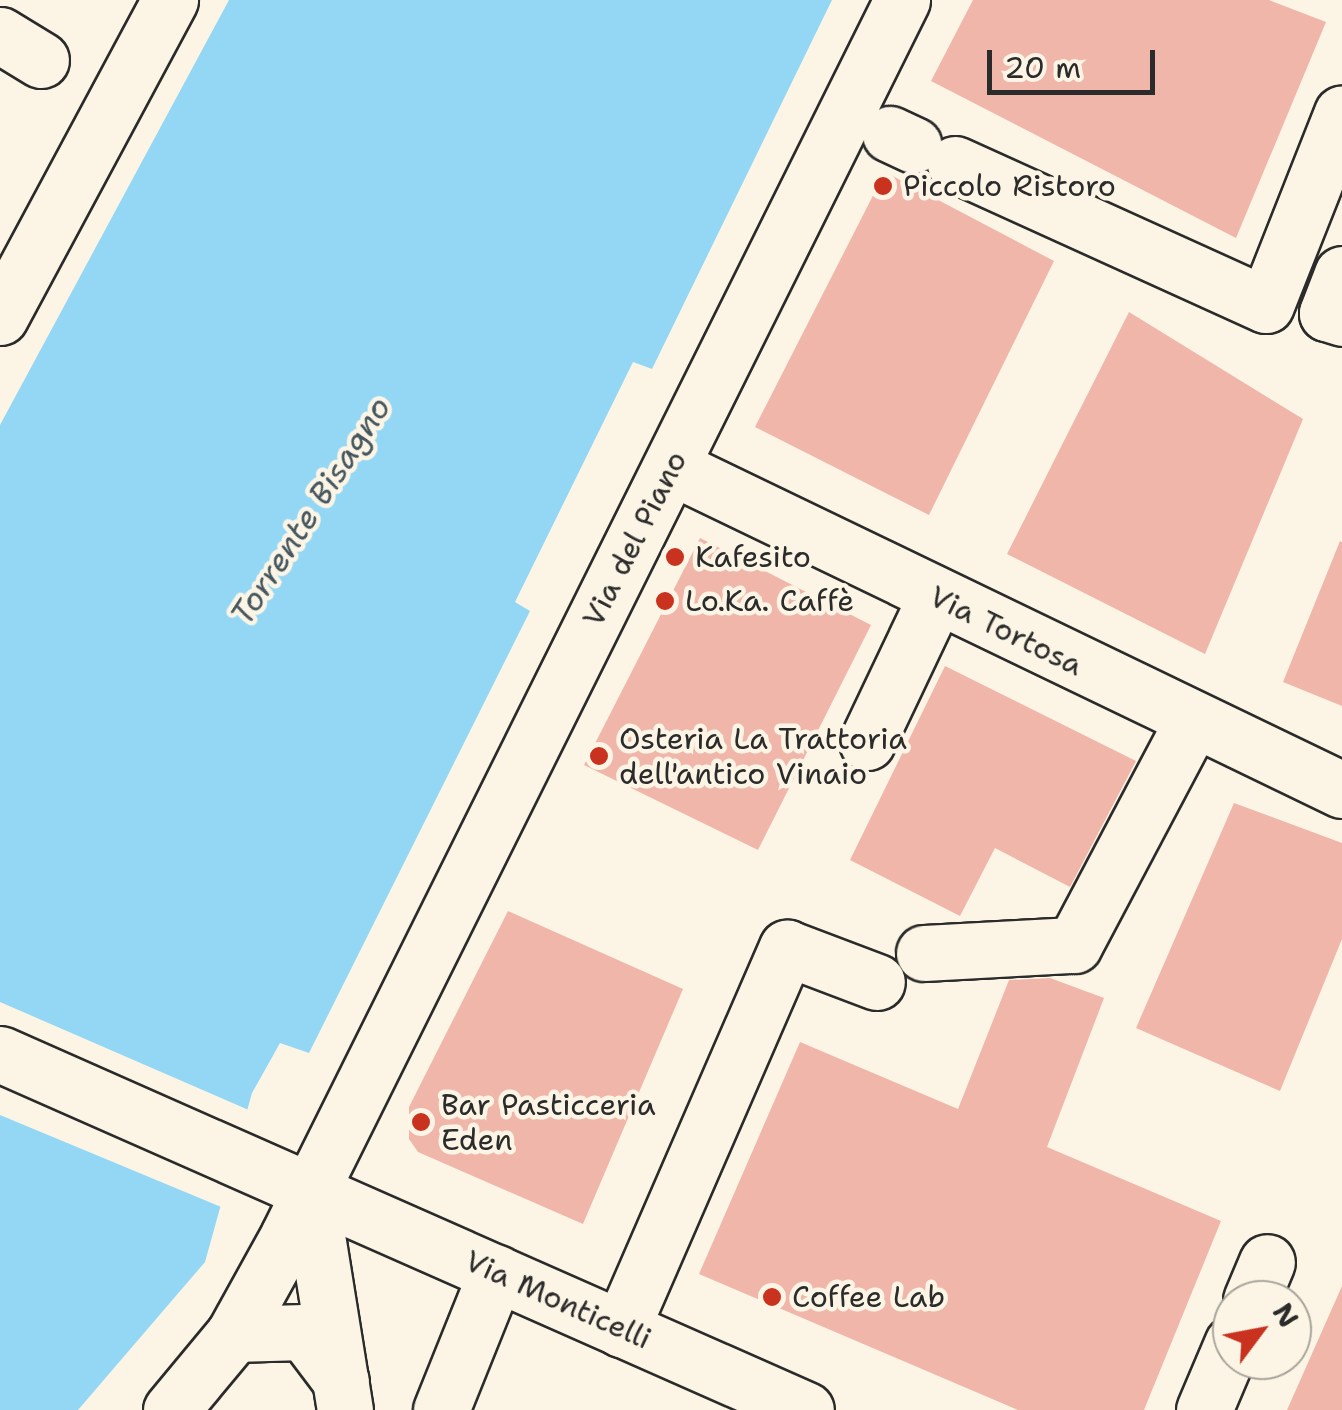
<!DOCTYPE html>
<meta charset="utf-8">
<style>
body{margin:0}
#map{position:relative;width:1342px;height:1410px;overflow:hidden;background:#fcf5e5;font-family:"Shantell Sans",sans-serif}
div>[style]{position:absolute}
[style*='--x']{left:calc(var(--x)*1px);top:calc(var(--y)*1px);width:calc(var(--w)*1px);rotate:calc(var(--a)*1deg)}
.water>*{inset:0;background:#93d7f5}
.pier>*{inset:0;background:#fcf5e5}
.building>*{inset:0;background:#f0b6a9}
.roads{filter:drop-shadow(2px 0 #2b2b2b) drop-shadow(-2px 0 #2b2b2b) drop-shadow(0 2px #2b2b2b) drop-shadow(0 -2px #2b2b2b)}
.minor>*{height:55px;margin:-27.5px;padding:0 27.5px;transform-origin:27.5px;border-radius:27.5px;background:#fcf5e5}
.major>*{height:55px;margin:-27.5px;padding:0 27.5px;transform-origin:27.5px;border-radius:27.5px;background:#fcf5e5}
.dots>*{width:28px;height:28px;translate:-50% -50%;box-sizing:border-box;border:5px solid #fcf5e5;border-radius:50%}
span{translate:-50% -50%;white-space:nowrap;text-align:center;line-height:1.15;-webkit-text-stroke:9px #fcf5e5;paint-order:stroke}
.poi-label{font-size:30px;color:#2b2b2b}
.left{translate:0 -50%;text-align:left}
.street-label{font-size:30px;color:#2b2b2b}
.water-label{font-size:32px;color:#45565e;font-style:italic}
.north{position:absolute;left:1212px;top:1280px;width:100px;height:100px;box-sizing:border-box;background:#fcf5e5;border:2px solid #a8a49b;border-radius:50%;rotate:58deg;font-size:28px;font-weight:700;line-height:40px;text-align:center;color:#2b2b2b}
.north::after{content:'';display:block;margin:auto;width:35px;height:45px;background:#c8321e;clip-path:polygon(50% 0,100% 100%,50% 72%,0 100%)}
.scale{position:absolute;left:987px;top:50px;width:168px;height:45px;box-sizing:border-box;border:5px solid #2b2b2b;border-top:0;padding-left:12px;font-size:30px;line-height:35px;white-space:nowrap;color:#2b2b2b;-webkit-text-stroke:8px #fcf5e5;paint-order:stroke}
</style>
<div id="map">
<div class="water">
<i style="clip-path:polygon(229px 0,832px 0,652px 369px,633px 362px,515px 602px,530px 611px,309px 1053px,280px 1043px,252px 1093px,205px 1262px,78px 1410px,0 1410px,0 425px)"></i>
</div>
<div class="pier">
<i style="clip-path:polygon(0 1002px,251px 1111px,226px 1209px,0 1115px)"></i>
</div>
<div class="building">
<i style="clip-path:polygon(973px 0,1269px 0,1326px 22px,1236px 238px,931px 81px)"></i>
<i style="clip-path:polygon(885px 172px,1054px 261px,929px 515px,755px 427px)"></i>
<i style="clip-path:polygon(1129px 312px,1303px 419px,1205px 654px,1007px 554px)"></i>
<i style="clip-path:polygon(700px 538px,871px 625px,758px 850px,584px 765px)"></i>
<i style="clip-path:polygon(1340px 541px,1342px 542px,1342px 706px,1283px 682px)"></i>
<i style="clip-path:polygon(945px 666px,1136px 761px,1070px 887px,995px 848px,960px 916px,850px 860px)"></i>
<i style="clip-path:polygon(1234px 803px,1342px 843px,1342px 939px,1280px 1091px,1136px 1028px)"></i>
<i style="clip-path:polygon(508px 911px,683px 989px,583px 1224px,418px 1152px,409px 1139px,409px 1107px)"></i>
<i style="clip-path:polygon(1050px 978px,1104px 998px,1047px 1147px,1221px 1221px,1144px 1410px,1018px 1410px,699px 1274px,800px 1042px,958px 1109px,1009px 980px)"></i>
<i style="clip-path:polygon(1342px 1286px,1342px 1410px,1287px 1410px)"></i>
</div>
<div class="roads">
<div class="minor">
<i style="--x:0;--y:35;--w:48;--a:31.4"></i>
<i style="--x:890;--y:134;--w:26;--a:25"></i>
<i style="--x:955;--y:164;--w:341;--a:24.4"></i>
<i style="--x:1266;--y:305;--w:206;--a:-68.4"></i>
<i style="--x:1342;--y:274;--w:42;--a:111"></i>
<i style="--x:1327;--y:313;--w:16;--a:18"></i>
<i style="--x:672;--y:467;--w:744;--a:25.74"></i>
<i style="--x:867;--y:742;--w:161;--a:-64.6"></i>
<i style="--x:924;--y:953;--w:150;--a:-3.1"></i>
<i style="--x:1074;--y:945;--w:252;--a:-62.1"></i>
<i style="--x:0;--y:1054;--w:881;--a:23.83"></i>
<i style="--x:310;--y:1192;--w:221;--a:80.9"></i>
<i style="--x:1251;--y:1300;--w:41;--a:-67.2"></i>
<i style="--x:621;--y:1329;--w:416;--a:-66.5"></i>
<i style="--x:787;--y:948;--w:96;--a:20.7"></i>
<i style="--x:234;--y:1334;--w:70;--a:-1.6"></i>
<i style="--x:304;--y:1332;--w:61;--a:52.9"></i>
<i style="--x:171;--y:1410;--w:99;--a:-50.3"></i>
<i style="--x:234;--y:1334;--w:112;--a:-61.1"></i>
<i style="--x:288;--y:1236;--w:1380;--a:-63.58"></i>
<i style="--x:441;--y:1410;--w:148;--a:-68.1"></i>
<i style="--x:1204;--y:1410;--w:72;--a:-67"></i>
</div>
<div class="major">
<i style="--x:0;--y:317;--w:360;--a:-61.8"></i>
</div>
</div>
<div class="dots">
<i style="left:883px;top:186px;background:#c8321e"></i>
<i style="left:675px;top:557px;background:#c8321e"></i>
<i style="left:665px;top:601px;background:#c8321e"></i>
<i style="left:599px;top:756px;background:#c8321e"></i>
<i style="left:421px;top:1122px;background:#c8321e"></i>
<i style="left:772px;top:1297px;background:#c8321e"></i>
</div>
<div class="poi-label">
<span class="left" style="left:903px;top:186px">Piccolo Ristoro</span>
<span class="left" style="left:695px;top:557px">Kafesito</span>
<span class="left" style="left:685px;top:601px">Lo.Ka. Caffè</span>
<span class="left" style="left:619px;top:756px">Osteria La Trattoria<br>dell'antico Vinaio</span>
<span class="left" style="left:441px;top:1122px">Bar Pasticceria<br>Eden</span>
<span class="left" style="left:792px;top:1297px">Coffee Lab</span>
</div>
<div class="street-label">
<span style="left:635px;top:539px;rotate:-63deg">Via del Piano</span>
<span style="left:1006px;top:631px;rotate:26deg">Via Tortosa</span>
<span style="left:558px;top:1300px;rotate:24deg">Via Monticelli</span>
</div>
<div class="water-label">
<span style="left:311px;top:511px;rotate:-57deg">Torrente Bisagno</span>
</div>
<div class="north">N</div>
<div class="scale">20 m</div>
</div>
